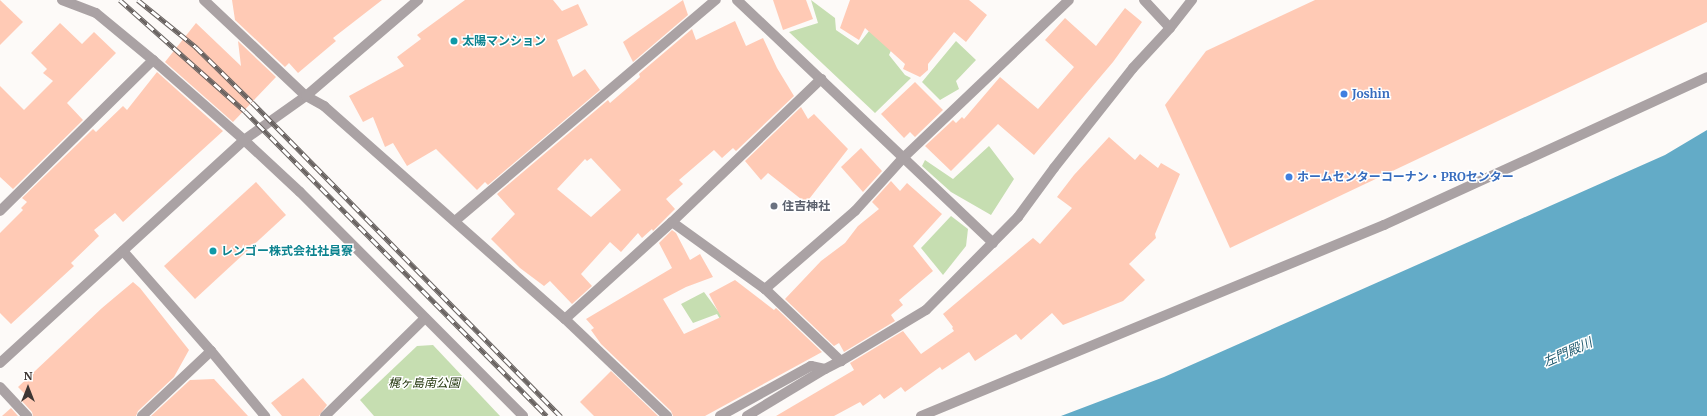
<!DOCTYPE html>
<meta charset="utf-8">
<style>
body{margin:0}
#map{position:relative;width:1707px;height:416px;overflow:hidden;background:#fdfaf8;font-family:Merriweather,"Noto Sans JP",serif}
div>[style]{position:absolute}
[style*='--x']{left:calc(var(--x)*1px);top:calc(var(--y)*1px);width:calc(var(--w)*1px);rotate:calc(var(--a)*1deg)}
.green>*{inset:0;background:#c6deb1}
.water>*{inset:0;background:#63abc7}
.building>*{inset:0;background:#ffcab5}
.pedestrian>*{height:10px;margin:-5px;padding:0 5px;transform-origin:5px;border-radius:5px;background:#aaa2a4}
.minor>*{height:10px;margin:-5px;padding:0 5px;transform-origin:5px;border-radius:5px;background:#aaa2a4}
.tertiary>*{height:10px;margin:-5px;padding:0 5px;transform-origin:5px;border-radius:5px;background:#aaa2a4}
.rail>*{height:4.5px;margin-top:-2.25px;transform-origin:0;background:repeating-linear-gradient(90deg,#fff 0 9px,#696361 0 18px);box-sizing:border-box;border-block:1px solid #696361}
.dots>*{width:11px;height:11px;translate:-50% -50%;box-sizing:border-box;border:2px solid #fff;border-radius:50%}
span{translate:-50% -50%;white-space:nowrap;text-align:center;line-height:1.15;-webkit-text-stroke:3px #fff;paint-order:stroke}
.culture-label{font-size:12px;color:#0d838f;font-weight:700}
.left{translate:0 -50%;text-align:left}
.shop-label{font-size:12px;color:#366cbe;font-weight:700}
.worship-label{font-size:12px;color:#5b616d;font-weight:700}
.park-label{font-size:12px;color:#24370e;font-style:italic}
.water-label{font-size:13px;color:#1f596e;font-style:italic}
.north{position:absolute;left:8px;top:368px;width:40px;height:40px;-webkit-text-stroke:3px #fff;paint-order:stroke;rotate:0deg;font-size:11px;font-weight:700;line-height:16px;text-align:center;color:#3d3634}
.north::after{content:'';display:block;margin:auto;width:14px;height:18px;background:#3d3634;clip-path:polygon(50% 0,100% 100%,50% 72%,0 100%)}
</style>
<div id="map">
<div class="green">
<i style="clip-path:polygon(811px 0,835px 18px,836px 30px,858px 45px,869px 31px,893px 46px,889px 55px,905px 75px,911px 78px,875px 113px,789px 32px,818px 23px)"></i>
<i style="clip-path:polygon(956px 41px,976px 60px,956px 81px,959px 89px,940px 100px,922px 82px)"></i>
<i style="clip-path:polygon(989px 146px,1014px 179px,991px 215px,951px 192px,922px 166px,925px 160px,953px 179px)"></i>
<i style="clip-path:polygon(951px 216px,968px 229px,966px 246px,943px 275px,921px 248px)"></i>
<i style="clip-path:polygon(704px 292px,718px 311px,749px 302px,732px 339px,717px 314px,693px 323px,681px 304px)"></i>
<i style="clip-path:polygon(433px 345px,500px 416px,374px 416px,360px 400px,417px 346px)"></i>
</div>
<div class="water">
<i style="clip-path:polygon(1707px 130px,1707px 416px,1061px 416px,1164px 377px,1665px 155px)"></i>
</div>
<div class="building">
<i style="clip-path:polygon(0 0,23px 22px,0 45px)"></i>
<i style="clip-path:polygon(232px 0,382px 0,333px 38px,336px 41px,298px 73px,289px 63px,285px 67px,235px 20px)"></i>
<i style="clip-path:polygon(465px 0,553px 0,562px 11px,578px 4px,588px 25px,557px 40px,573px 77px,585px 69px,600px 90px,488px 185px,485px 182px,477px 190px,436px 149px,407px 166px,393px 143px,385px 147px,373px 117px,363px 122px,349px 96px,404px 66px,397px 57px,421px 39px,417px 35px)"></i>
<i style="clip-path:polygon(683px 0,688px 15px,633px 62px,623px 42px)"></i>
<i style="clip-path:polygon(773px 0,806px 0,813px 19px,783px 30px)"></i>
<i style="clip-path:polygon(850px 0,969px 0,987px 15px,966px 42px,954px 32px,928px 64px,928px 70px,920px 77px,903px 69px,905px 64px,865px 28px,859px 40px,840px 28px)"></i>
<i style="clip-path:polygon(1315px 0,1707px 0,1707px 22px,1230px 248px,1165px 105px,1206px 51px)"></i>
<i style="clip-path:polygon(1125px 8px,1142px 22px,1113px 62px,1034px 155px,998px 124px,951px 171px,925px 146px,953px 120px,956px 123px,962px 117px,964px 119px,1000px 77px,1038px 109px,1074px 67px,1045px 40px,1065px 18px,1096px 46px)"></i>
<i style="clip-path:polygon(evenodd,735px 21px,746px 46px,763px 38px,777px 68px,794px 96px,736px 151px,733px 148px,722px 158px,714px 150px,679px 180px,683px 184px,666px 199px,675px 209px,653px 231px,652px 229px,642px 238px,638px 233px,621px 252px,610px 242px,581px 274px,592px 286px,572px 304px,550px 281px,544px 286px,520px 268px,491px 239px,515px 214px,497px 194px,608px 100px,610px 103px,640px 77px,639px 74px,692px 29px,696px 40px,735px 21px,591px 158px,621px 190px,591px 217px,557px 189px,585px 159px,587px 161px,591px 158px)"></i>
<i style="clip-path:polygon(60px 23px,82px 44px,94px 32px,116px 53px,67px 103px,83px 120px,13px 189px,0 177px,0 86px,24px 110px,53px 81px,43px 73px,47px 69px,31px 53px)"></i>
<i style="clip-path:polygon(196px 23px,241px 66px,238px 41px,276px 77px,233px 122px,165px 62px)"></i>
<i style="clip-path:polygon(157px 72px,223px 131px,123px 222px,115px 213px,94px 230px,99px 236px,71px 263px,74px 266px,11px 324px,0 313px,0 233px,23px 210px,21px 208px,27px 202px,22px 198px,93px 129px,96px 132px,123px 106px,127px 110px)"></i>
<i style="clip-path:polygon(915px 82px,943px 110px,915px 137px,910px 132px,904px 138px,881px 114px)"></i>
<i style="clip-path:polygon(801px 107px,808px 119px,814px 114px,848px 149px,806px 203px,768px 173px,761px 180px,745px 161px)"></i>
<i style="clip-path:polygon(1109px 137px,1135px 160px,1140px 154px,1158px 168px,1161px 163px,1180px 174px,1155px 234px,1156px 238px,1129px 264px,1145px 280px,1123px 301px,1063px 325px,1052px 313px,1021px 340px,1016px 334px,975px 361px,969px 352px,942px 370px,940px 367px,905px 392px,901px 387px,884px 399px,880px 394px,863px 406px,860px 402px,834px 416px,776px 416px,854px 370px,850px 363px,903px 331px,921px 354px,954px 331px,952px 328px,953px 327px,943px 314px,1033px 238px,1040px 244px,1072px 208px,1057px 197px,1074px 175px)"></i>
<i style="clip-path:polygon(861px 148px,882px 171px,863px 192px,841px 167px)"></i>
<i style="clip-path:polygon(891px 181px,900px 191px,907px 183px,942px 214px,913px 246px,933px 271px,899px 300px,903px 305px,891px 315px,895px 321px,844px 352px,839px 343px,834px 346px,785px 299px,821px 261px,845px 243px,858px 226px,879px 209px,872px 202px)"></i>
<i style="clip-path:polygon(256px 182px,286px 215px,195px 299px,164px 266px)"></i>
<i style="clip-path:polygon(672px 230px,676px 233px,690px 260px,700px 254px,713px 277px,686px 287px,663px 299px,684px 334px,721px 317px,709px 294px,735px 280px,774px 310px,776px 308px,822px 352px,705px 416px,673px 416px,671px 411px,601px 344px,591px 330px,594px 328px,586px 319px,672px 268px,659px 243px)"></i>
<i style="clip-path:polygon(133px 282px,140px 288px,189px 350px,174px 377px,138px 411px,136px 416px,33px 416px,32px 412px,21px 400px,27px 396px,18px 387px,102px 308px)"></i>
<i style="clip-path:polygon(611px 371px,658px 416px,594px 416px,580px 402px)"></i>
<i style="clip-path:polygon(303px 378px,327px 405px,319px 416px,282px 416px,271px 403px)"></i>
<i style="clip-path:polygon(214px 379px,248px 416px,151px 416px,190px 380px)"></i>
<i style="clip-path:polygon(11px 408px,18px 416px,2px 416px)"></i>
</div>
<div class="pedestrian">
<i style="--x:921;--y:416;--w:501;--a:-22.42"></i>
<i style="--x:1384;--y:225;--w:355;--a:-24.6"></i>
</div>
<div class="minor">
<i style="--x:62;--y:0;--w:36;--a:21"></i>
<i style="--x:96;--y:13;--w:74;--a:39.5"></i>
<i style="--x:153;--y:60;--w:121;--a:41.3"></i>
<i style="--x:244;--y:140;--w:76;--a:42.9"></i>
<i style="--x:300;--y:192;--w:316;--a:45.1"></i>
<i style="--x:204;--y:0;--w:140;--a:43.3"></i>
<i style="--x:306;--y:96;--w:21;--a:29"></i>
<i style="--x:324;--y:106;--w:322;--a:41.5"></i>
<i style="--x:565;--y:319;--w:141;--a:43.6"></i>
<i style="--x:737;--y:0;--w:353;--a:43.5"></i>
<i style="--x:1144;--y:0;--w:38;--a:47"></i>
<i style="--x:0;--y:211;--w:215;--a:-44.6"></i>
<i style="--x:455;--y:221;--w:342;--a:-40.3"></i>
<i style="--x:672;--y:222;--w:115;--a:35.8"></i>
<i style="--x:765;--y:289;--w:105;--a:43.5"></i>
<i style="--x:123;--y:251;--w:133;--a:48.7"></i>
<i style="--x:211;--y:351;--w:85;--a:50.3"></i>
<i style="--x:765;--y:289;--w:119;--a:-40.9"></i>
<i style="--x:855;--y:211;--w:72;--a:-47.8"></i>
<i style="--x:903;--y:158;--w:229;--a:-43.6"></i>
<i style="--x:565;--y:319;--w:144;--a:-42.2"></i>
<i style="--x:672;--y:222;--w:207;--a:-43.8"></i>
<i style="--x:0;--y:387;--w:40;--a:47"></i>
<i style="--x:142;--y:416;--w:95;--a:-43.3"></i>
<i style="--x:325;--y:416;--w:140;--a:-44.4"></i>
<i style="--x:720;--y:416;--w:104;--a:-28.8"></i>
<i style="--x:811;--y:366;--w:14;--a:12"></i>
<i style="--x:825;--y:369;--w:18;--a:-27"></i>
<i style="--x:841;--y:361;--w:99;--a:-31"></i>
<i style="--x:926;--y:310;--w:131;--a:-45.3"></i>
<i style="--x:1018;--y:217;--w:61;--a:-53.7"></i>
<i style="--x:1054;--y:168;--w:127;--a:-51.7"></i>
<i style="--x:1133;--y:68;--w:54;--a:-47.2"></i>
<i style="--x:1170;--y:28;--w:36;--a:-52"></i>
<i style="--x:747;--y:416;--w:91;--a:-31.1"></i>
</div>
<div class="tertiary">
<i style="--x:0;--y:363;--w:331;--a:-42.4"></i>
<i style="--x:244;--y:140;--w:76;--a:-35.4"></i>
<i style="--x:306;--y:96;--w:148;--a:-40.6"></i>
</div>
<div class="rail">
<i style="--x:120;--y:0;--w:167;--a:41.6"></i>
<i style="--x:245;--y:111;--w:429;--a:45.3"></i>
<i style="--x:138;--y:0;--w:75;--a:39"></i>
<i style="--x:196;--y:47;--w:78;--a:44.5"></i>
<i style="--x:252;--y:102;--w:441;--a:45.5"></i>
</div>
<div class="dots">
<i style="left:454px;top:41px;background:#0f9aa8"></i>
<i style="left:1344px;top:94px;background:#3f7fe0"></i>
<i style="left:1289px;top:177px;background:#3f7fe0"></i>
<i style="left:774px;top:206px;background:#6b7280"></i>
<i style="left:213px;top:251px;background:#0f9aa8"></i>
</div>
<div class="culture-label">
<span class="left" style="left:462px;top:41px">太陽マンション</span>
<span class="left" style="left:221px;top:251px">レンゴー株式会社社員寮</span>
</div>
<div class="shop-label">
<span class="left" style="left:1352px;top:94px">Joshin</span>
<span class="left" style="left:1297px;top:177px">ホームセンターコーナン・PROセンター</span>
</div>
<div class="worship-label">
<span class="left" style="left:782px;top:206px">住吉神社</span>
</div>
<div class="park-label">
<span style="left:424px;top:383px">梶ヶ島南公園</span>
</div>
<div class="water-label">
<span style="left:1568px;top:353px;rotate:-24deg">左門殿川</span>
</div>
<div class="north">N</div>
</div>
